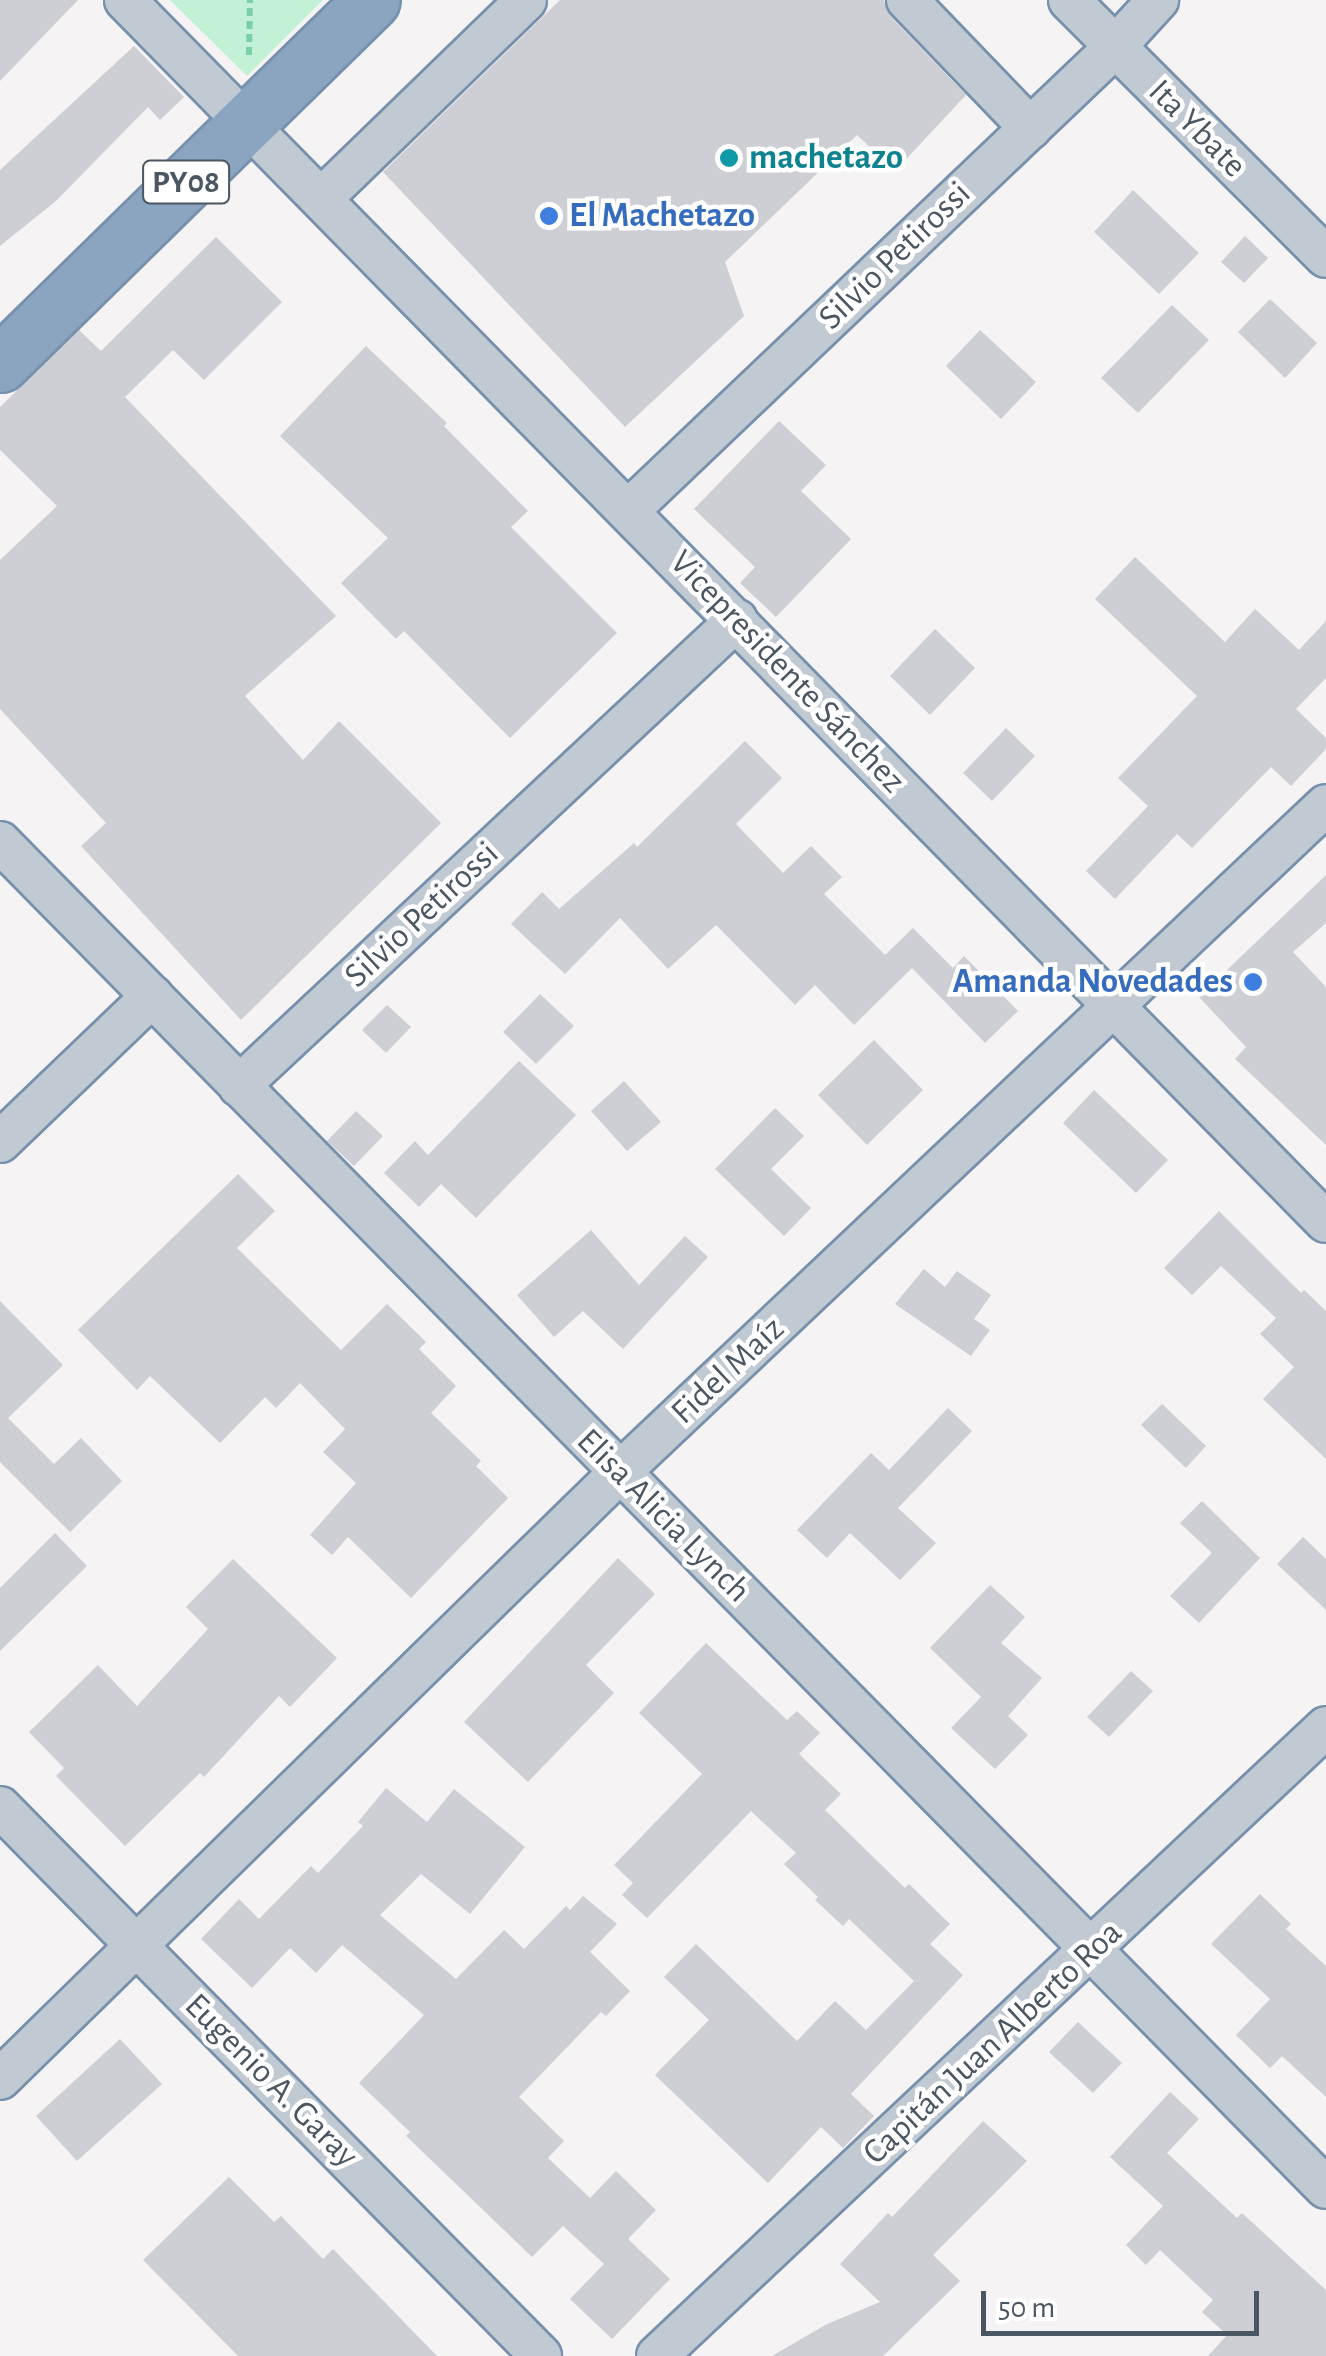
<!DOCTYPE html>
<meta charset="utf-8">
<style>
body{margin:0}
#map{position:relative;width:1326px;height:2356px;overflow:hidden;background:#f5f3f3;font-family:"Alegreya Sans",sans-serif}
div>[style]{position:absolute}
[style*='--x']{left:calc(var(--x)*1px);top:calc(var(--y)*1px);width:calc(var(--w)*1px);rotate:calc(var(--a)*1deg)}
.green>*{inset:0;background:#c3f1d5}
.building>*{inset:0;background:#cdcfd5}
.path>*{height:6px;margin-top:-3px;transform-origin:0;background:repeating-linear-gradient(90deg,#7ad0a6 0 8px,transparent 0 13px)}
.roads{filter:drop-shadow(2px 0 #7690ad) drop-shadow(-2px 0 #7690ad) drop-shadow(0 2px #7690ad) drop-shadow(0 -2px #7690ad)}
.minor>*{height:40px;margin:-20px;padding:0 20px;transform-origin:20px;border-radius:20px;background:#c1cad2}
.highway>*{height:55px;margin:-27.5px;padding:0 27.5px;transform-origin:27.5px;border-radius:27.5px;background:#8ba5c1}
.dots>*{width:28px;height:28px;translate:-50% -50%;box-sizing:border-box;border:5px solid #fff;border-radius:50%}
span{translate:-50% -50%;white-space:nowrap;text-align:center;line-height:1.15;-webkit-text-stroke:9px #fff;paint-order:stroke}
.shield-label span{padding:2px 8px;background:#fff;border:2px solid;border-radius:8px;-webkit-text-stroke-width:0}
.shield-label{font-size:32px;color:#4a5661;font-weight:700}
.street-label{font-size:35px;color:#4a5661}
.culture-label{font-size:35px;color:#0d838f;font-weight:700}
.left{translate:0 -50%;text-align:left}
.shop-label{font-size:35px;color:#366cbe;font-weight:700}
.right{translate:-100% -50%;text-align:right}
.scale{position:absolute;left:981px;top:2291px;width:278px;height:45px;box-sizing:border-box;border:5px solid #4a5661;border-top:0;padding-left:12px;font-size:30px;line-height:35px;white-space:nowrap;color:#4a5661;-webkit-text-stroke:8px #fff;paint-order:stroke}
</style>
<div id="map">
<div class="green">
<i style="clip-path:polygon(170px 0,323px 0,247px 76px)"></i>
</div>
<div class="building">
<i style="clip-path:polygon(0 0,78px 0,0 81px)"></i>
<i style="clip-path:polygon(560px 0,884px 0,890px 16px,966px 95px,895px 171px,857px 135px,725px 262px,744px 316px,625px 427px,383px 172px)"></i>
<i style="clip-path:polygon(134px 46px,184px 97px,160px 120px,148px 107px,56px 201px,0 246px,0 170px)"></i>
<i style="clip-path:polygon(1133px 190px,1199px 253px,1159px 294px,1094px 232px)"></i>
<i style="clip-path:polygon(1245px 236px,1268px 258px,1244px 283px,1221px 262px)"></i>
<i style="clip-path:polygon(216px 237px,282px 302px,204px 380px,173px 350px,125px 397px,336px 616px,245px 696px,303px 760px,339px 721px,441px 823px,241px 1020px,81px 846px,106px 823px,0 709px,0 560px,57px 506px,0 450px,0 407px,79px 330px,101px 351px)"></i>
<i style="clip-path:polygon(1270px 299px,1317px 343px,1285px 378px,1238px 332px)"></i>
<i style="clip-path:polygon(1172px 305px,1209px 340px,1138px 413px,1101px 378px)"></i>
<i style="clip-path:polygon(980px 330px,1036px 382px,1001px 419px,946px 366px)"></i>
<i style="clip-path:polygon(366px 346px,447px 423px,444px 426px,528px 511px,511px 527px,617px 633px,510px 738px,404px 631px,396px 639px,341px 583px,388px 538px,280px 436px)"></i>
<i style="clip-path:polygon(779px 421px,826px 465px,801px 491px,851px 539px,776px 617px,740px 583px,755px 567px,694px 509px)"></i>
<i style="clip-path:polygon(1135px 557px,1225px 642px,1255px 609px,1299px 650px,1326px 621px,1326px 678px,1296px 709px,1326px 738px,1326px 749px,1291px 786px,1271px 767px,1192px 848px,1177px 834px,1115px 899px,1086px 871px,1148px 806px,1118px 778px,1197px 696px,1095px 599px)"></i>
<i style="clip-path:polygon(935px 629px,975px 668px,930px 715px,890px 676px)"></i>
<i style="clip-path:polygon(1006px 728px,1035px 756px,992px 801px,963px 773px)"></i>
<i style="clip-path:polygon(745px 741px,782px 778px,736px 824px,783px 873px,811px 846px,842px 877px,824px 894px,885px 955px,913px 928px,953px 968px,964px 956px,1018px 1011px,985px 1043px,912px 968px,854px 1025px,815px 985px,795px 1005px,716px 925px,668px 969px,620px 918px,565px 974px,511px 924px,542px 892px,559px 909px,634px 843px,637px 847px)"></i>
<i style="clip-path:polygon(1326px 875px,1326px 923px,1293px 952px,1326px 987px,1326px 1145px,1235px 1059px,1246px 1047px,1199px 997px)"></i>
<i style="clip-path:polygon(540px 994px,574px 1026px,536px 1064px,503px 1032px)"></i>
<i style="clip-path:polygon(387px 1005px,411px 1027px,386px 1053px,362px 1030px)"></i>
<i style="clip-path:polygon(874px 1040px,923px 1090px,867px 1145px,818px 1095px)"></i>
<i style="clip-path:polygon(519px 1061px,576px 1115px,476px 1218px,441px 1184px,419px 1207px,384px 1173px,415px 1141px,428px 1155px)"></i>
<i style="clip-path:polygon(624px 1081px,661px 1122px,627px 1151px,591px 1111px)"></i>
<i style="clip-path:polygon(1094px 1090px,1168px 1160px,1136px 1193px,1063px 1123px)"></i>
<i style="clip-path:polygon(775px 1108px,804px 1136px,771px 1169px,811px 1208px,784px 1236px,715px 1169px)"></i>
<i style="clip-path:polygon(356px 1111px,383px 1136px,354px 1166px,327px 1141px)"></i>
<i style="clip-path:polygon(238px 1174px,275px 1211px,237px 1248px,341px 1350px,387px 1304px,426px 1342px,419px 1349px,456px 1386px,431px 1413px,481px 1461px,476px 1466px,508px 1498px,411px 1598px,348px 1537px,332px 1555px,310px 1535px,356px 1483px,323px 1452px,345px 1429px,300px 1383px,276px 1408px,265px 1397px,220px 1443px,150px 1376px,137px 1390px,78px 1330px)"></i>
<i style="clip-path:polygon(1219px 1211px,1301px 1293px,1304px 1290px,1326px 1311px,1326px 1459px,1263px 1399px,1294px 1367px,1260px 1334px,1276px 1318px,1221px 1266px,1192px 1295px,1164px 1268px)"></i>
<i style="clip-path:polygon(591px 1230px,639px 1285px,685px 1236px,708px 1257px,623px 1349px,583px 1311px,554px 1337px,517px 1295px)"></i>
<i style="clip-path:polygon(924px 1269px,945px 1287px,957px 1271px,991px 1295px,974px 1319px,990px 1330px,971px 1356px,895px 1304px)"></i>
<i style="clip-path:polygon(0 1301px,63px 1365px,8px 1418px,54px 1464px,81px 1438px,122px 1481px,70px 1532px,0 1462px)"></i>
<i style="clip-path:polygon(1162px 1404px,1206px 1446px,1186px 1468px,1141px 1425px)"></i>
<i style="clip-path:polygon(948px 1408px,972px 1431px,898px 1508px,936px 1543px,900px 1580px,850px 1533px,827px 1558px,797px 1530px,871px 1453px,889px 1470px)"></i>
<i style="clip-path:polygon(1202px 1501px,1260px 1558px,1199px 1623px,1170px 1596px,1212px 1553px,1180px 1523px)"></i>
<i style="clip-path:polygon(55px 1533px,87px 1566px,0 1651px,0 1588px)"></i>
<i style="clip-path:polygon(1303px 1537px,1326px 1559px,1326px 1610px,1277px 1564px)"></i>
<i style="clip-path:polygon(618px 1558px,655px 1594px,586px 1665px,614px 1693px,528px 1782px,464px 1722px)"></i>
<i style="clip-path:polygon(233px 1559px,337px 1658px,290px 1707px,279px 1696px,204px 1777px,200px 1773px,125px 1846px,56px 1776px,64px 1768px,29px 1732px,98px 1665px,137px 1706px,208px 1629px,186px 1607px)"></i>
<i style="clip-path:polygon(990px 1585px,1025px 1617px,1001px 1643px,1042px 1678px,1008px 1716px,1028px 1735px,995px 1769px,951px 1728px,981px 1697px,930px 1648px)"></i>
<i style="clip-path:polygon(706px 1643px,787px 1720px,797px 1711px,820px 1733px,799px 1754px,841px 1794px,825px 1810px,905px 1888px,909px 1884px,950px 1924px,930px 1944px,963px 1975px,851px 2094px,874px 2116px,843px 2148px,821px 2127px,768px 2183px,655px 2075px,709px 2020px,664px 1977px,696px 1944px,797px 2041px,835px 2001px,866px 2030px,914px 1981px,849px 1919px,843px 1926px,815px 1900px,818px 1897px,784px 1864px,796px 1853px,751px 1811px,647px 1918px,622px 1895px,633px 1883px,614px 1865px,702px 1774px,639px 1713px)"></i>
<i style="clip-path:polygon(1131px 1671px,1153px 1691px,1109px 1737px,1087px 1717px)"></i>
<i style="clip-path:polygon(386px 1788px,427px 1822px,454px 1789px,525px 1847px,470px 1914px,421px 1874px,380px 1915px,456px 1979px,504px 1930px,524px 1949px,566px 1906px,570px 1910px,583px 1896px,617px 1924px,590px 1952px,630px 1991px,606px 2016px,601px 2012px,519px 2097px,564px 2141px,548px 2158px,590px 2198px,616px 2171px,656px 2210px,628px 2239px,670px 2279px,612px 2339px,570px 2299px,604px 2264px,563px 2226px,532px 2257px,406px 2136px,410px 2132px,359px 2083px,424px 2015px,342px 1945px,316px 1973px,290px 1948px,252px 1988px,201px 1939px,239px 1899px,259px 1919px,311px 1866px,318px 1873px,363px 1826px,358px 1822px)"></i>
<i style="clip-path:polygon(1260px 1894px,1291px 1924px,1286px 1929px,1326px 1966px,1326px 2097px,1282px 2056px,1270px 2068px,1236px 2035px,1270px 1999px,1211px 1944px)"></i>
<i style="clip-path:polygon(1078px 2022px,1122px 2063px,1093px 2093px,1049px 2052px)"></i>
<i style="clip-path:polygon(120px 2039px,162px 2084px,77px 2161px,36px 2116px)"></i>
<i style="clip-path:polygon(1170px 2092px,1199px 2119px,1167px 2153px,1237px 2218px,1242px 2213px,1326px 2290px,1326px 2356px,1208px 2356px,1227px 2335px,1202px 2312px,1213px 2300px,1160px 2250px,1146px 2265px,1126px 2245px,1163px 2206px,1110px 2157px)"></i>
<i style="clip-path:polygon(983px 2121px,1027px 2161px,933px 2255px,960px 2281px,883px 2356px,772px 2356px,827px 2324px,880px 2302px,840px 2264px,888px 2213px,892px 2217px)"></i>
<i style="clip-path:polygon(229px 2177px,274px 2222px,281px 2216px,323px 2259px,333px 2249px,437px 2356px,238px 2356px,143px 2260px)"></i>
</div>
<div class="path">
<i style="--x:249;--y:55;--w:55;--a:-89"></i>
</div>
<div class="roads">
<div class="minor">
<i style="--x:125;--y:0;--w:1713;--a:45.5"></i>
<i style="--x:907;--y:0;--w:178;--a:46.1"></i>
<i style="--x:1069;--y:0;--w:363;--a:45"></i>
<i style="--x:322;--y:198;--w:284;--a:-44.1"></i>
<i style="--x:629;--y:510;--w:671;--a:-43.61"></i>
<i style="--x:1115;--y:47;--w:64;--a:-47.5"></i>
<i style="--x:0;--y:842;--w:1889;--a:45.43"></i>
<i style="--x:239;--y:1086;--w:682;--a:-43.1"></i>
<i style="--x:0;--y:1142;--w:211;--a:-43.8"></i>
<i style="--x:0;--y:1807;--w:771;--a:45.42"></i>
<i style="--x:0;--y:2079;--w:868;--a:-44.39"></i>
<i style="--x:620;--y:1472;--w:971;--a:-43.37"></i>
<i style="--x:657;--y:2356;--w:918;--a:-43.23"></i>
</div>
<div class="highway">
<i style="--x:0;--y:364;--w:520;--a:-44.38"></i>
</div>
</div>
<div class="dots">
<i style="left:729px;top:158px;background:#0f9aa8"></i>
<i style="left:549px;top:216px;background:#3f7fe0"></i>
<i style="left:1253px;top:982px;background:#3f7fe0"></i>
</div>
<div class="shield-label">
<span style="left:186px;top:182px">PY08</span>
</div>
<div class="street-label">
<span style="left:1197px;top:129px;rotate:45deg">Ita Ybate</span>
<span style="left:895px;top:256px;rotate:-44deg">Silvio Petirossi</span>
<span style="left:787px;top:672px;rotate:46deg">Vicepresidente Sánchez</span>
<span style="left:422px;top:915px;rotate:-43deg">Silvio Petirossi</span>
<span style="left:728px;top:1371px;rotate:-43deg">Fidel Maíz</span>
<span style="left:663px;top:1516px;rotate:45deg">Elisa Alicia Lynch</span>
<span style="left:993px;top:2043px;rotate:-43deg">Capitán Juan Alberto Roa</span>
<span style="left:271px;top:2081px;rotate:45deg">Eugenio A. Garay</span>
</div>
<div class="culture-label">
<span class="left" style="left:749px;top:158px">machetazo</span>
</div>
<div class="shop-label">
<span class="left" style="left:569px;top:216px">El Machetazo</span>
<span class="right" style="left:1233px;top:982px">Amanda Novedades</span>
</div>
<div class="scale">50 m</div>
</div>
